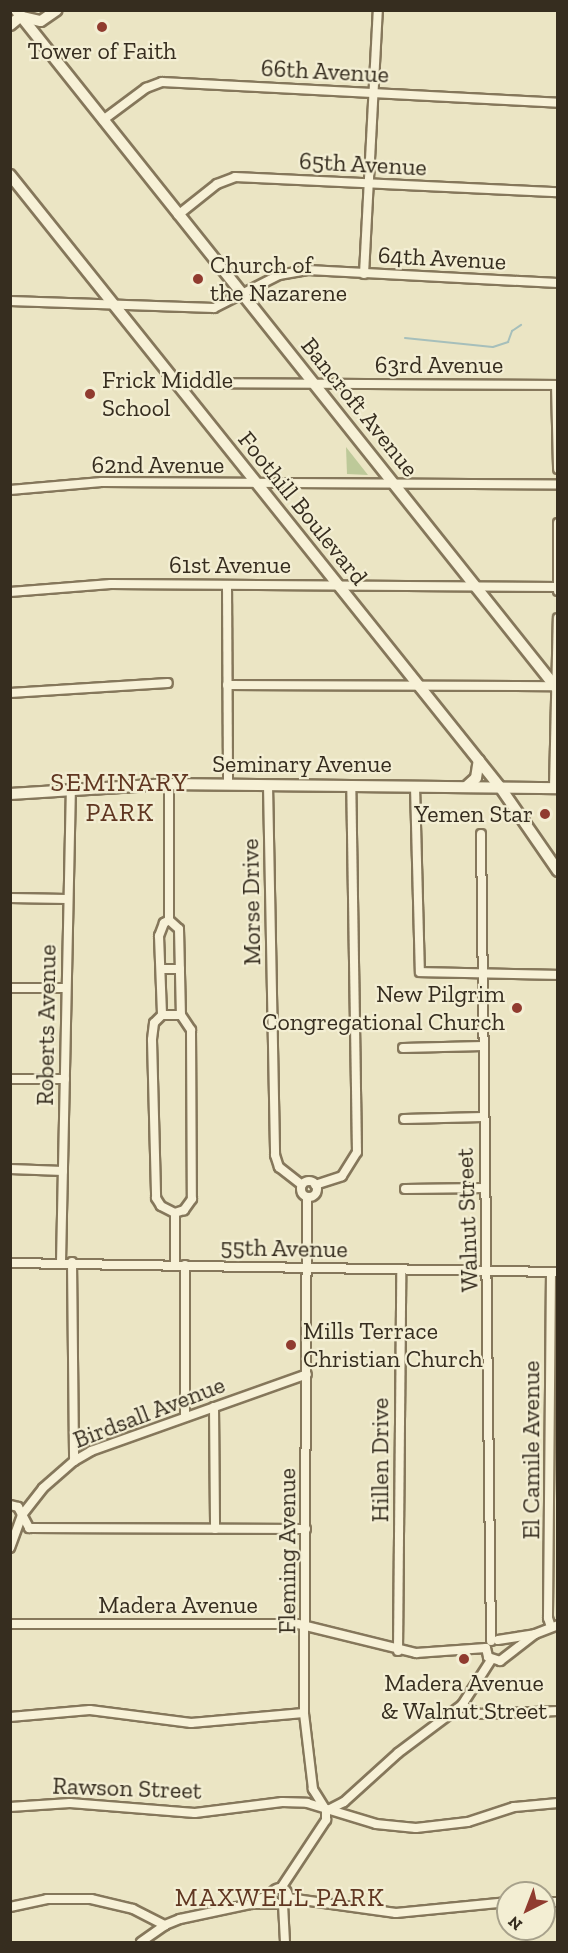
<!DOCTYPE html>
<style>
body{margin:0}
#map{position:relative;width:568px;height:1953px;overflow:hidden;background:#ebe5c4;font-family:"Zilla Slab",serif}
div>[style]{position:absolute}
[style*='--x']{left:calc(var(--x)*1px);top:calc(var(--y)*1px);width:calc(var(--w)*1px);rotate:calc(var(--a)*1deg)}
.green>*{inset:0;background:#bdc999}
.stream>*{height:2px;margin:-1px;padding:0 1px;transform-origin:1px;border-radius:1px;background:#a6bfbb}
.roads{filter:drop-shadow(2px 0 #85775b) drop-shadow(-2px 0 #85775b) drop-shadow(0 2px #85775b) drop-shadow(0 -2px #85775b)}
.street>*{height:8px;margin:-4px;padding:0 4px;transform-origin:4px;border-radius:4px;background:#f7f1d7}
.street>.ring{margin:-4px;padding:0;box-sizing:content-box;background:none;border:8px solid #f7f1d7;border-radius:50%}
.secondary>*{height:10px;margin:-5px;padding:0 5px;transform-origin:5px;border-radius:5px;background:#f7f1d7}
.dots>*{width:16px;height:16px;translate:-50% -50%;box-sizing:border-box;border:3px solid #f3eed3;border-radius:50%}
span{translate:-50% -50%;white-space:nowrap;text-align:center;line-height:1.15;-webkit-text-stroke:4.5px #f3eed3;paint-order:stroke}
.poi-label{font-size:24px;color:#362d1f}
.left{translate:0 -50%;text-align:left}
.right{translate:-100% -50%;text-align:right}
.street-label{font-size:24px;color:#362d1f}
.neighbourhood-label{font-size:26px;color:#603621;letter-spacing:1.5px}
.frame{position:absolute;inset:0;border:12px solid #362d1f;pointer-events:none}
.north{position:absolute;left:496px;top:1881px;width:60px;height:60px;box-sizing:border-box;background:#f3eed3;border:2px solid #a7a18b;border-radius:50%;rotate:222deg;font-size:16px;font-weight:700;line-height:24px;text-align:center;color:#362d1f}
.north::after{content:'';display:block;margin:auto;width:21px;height:27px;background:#903b2f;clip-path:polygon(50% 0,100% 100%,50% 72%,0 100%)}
</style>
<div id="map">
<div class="green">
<i style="clip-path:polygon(346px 447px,368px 475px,347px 474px)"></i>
</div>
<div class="stream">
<i style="--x:405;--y:338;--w:88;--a:5.8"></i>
<i style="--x:493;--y:347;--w:16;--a:-18"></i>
<i style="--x:508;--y:342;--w:12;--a:-70"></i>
<i style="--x:512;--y:331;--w:11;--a:-34"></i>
</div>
<div class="roads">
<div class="street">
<i style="--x:103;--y:120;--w:54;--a:-36.7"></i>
<i style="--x:146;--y:88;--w:17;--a:-21"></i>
<i style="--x:162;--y:82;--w:397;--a:3"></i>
<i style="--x:178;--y:215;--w:50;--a:-38.5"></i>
<i style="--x:217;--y:184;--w:19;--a:-21"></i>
<i style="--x:235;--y:177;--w:323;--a:2.7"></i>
<i style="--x:364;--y:274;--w:264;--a:-87"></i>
<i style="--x:10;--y:301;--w:204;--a:2"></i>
<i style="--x:214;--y:308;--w:73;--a:-26.9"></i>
<i style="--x:279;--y:275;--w:29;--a:-10"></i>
<i style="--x:308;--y:270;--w:250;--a:3"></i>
<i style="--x:176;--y:383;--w:382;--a:0.3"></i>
<i style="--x:556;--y:385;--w:84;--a:88.6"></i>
<i style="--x:10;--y:490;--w:92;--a:-5"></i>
<i style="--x:102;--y:482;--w:456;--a:0.3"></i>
<i style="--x:558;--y:523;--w:68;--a:90"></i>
<i style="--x:227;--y:585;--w:200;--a:89.7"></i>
<i style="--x:10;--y:592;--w:101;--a:-4.5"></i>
<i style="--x:111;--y:584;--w:447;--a:0.4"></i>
<i style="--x:227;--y:685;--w:329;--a:0.2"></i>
<i style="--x:10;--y:693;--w:158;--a:-3.6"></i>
<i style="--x:169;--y:784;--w:136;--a:90"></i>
<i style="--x:268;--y:785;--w:370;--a:88.9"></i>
<i style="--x:275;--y:1155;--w:13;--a:72"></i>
<i style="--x:279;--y:1167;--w:29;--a:38"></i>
<i style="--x:415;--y:786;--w:186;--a:88.5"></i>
<i style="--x:420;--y:972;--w:138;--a:1.2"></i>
<i style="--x:554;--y:788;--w:170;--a:-88.7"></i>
<i style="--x:481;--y:834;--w:807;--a:89.29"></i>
<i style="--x:10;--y:898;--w:57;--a:1"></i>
<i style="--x:169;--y:920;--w:13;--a:42"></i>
<i style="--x:179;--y:929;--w:86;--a:88.7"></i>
<i style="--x:181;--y:1015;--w:18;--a:56"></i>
<i style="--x:191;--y:1030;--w:169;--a:89.7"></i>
<i style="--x:192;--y:1199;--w:14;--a:126"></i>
<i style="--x:184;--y:1210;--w:9;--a:162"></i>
<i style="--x:169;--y:920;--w:6;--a:149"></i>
<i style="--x:164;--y:923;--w:14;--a:111"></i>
<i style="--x:159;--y:936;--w:79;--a:87.8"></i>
<i style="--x:162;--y:1015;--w:11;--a:135"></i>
<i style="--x:154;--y:1023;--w:17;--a:97"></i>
<i style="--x:152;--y:1040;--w:158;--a:88.5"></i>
<i style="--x:156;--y:1198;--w:9;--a:58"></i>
<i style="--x:161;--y:1206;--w:16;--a:27"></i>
<i style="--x:161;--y:969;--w:19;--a:0"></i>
<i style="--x:10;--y:988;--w:55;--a:0"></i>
<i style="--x:162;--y:1015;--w:19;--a:0"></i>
<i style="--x:403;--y:1048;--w:80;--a:-1.4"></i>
<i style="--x:10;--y:1079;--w:55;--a:0"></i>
<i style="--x:404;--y:1119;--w:79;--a:-1.5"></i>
<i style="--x:10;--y:1169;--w:53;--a:2.2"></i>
<i class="ring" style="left:301px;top:1181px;width:8px;height:8px"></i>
<i style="--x:315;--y:1185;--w:28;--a:-18"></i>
<i style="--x:342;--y:1176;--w:28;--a:-58"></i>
<i style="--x:357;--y:1152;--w:366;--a:-90.9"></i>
<i style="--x:405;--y:1189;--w:80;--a:-0.7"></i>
<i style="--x:61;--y:1262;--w:473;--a:-88.8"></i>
<i style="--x:72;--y:1262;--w:199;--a:89.4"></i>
<i style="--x:10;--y:1263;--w:548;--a:0.94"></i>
<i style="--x:175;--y:1265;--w:52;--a:-90"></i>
<i style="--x:551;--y:1272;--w:346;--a:90.5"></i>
<i style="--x:548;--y:1618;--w:9;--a:72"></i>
<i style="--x:214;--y:1407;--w:122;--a:89.5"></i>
<i style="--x:185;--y:1417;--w:152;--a:-90"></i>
<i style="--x:10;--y:1505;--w:8;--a:14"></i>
<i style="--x:18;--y:1507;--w:24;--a:62"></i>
<i style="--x:29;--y:1528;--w:277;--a:0.2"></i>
<i style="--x:10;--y:1548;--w:35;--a:-70"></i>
<i style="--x:22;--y:1515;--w:34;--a:-52"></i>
<i style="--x:43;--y:1488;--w:41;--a:-41.1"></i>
<i style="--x:74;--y:1461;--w:20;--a:-30"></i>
<i style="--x:91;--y:1451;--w:229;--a:-19.6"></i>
<i style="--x:10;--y:1624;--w:288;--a:0"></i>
<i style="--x:298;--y:1624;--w:122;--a:13.8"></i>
<i style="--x:416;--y:1653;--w:70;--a:-4.1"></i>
<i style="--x:498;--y:1640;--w:37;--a:-9"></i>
<i style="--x:486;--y:1648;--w:9;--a:77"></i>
<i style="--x:488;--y:1657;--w:13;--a:18"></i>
<i style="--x:500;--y:1661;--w:44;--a:-37.6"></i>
<i style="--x:535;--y:1634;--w:25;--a:-21"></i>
<i style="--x:398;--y:1651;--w:381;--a:-89.5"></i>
<i style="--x:462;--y:1705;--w:18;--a:29"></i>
<i style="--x:478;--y:1714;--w:80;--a:-2.1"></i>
<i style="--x:10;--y:1717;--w:80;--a:-5"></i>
<i style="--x:90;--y:1710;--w:102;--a:7.3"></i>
<i style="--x:191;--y:1723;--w:113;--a:-5.1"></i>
<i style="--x:10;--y:1807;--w:60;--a:-3.8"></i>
<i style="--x:70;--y:1803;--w:125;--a:4.6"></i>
<i style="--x:195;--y:1813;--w:88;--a:-7.2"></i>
<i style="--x:282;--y:1802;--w:25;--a:2"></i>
<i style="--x:307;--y:1803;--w:72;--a:16.9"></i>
<i style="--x:376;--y:1824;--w:40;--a:5.7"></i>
<i style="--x:416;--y:1828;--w:52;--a:-6.6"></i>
<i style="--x:468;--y:1822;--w:48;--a:-18.1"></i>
<i style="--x:514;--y:1807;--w:44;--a:-5.2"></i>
<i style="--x:328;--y:1810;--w:18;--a:-27"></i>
<i style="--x:344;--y:1802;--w:73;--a:-42.2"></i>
<i style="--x:398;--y:1753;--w:80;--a:-36.9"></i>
<i style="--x:462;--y:1705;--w:54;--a:-57.2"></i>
<i class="ring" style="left:272px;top:1888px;width:8px;height:8px"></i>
<i style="--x:281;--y:1888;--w:82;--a:-56.5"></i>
<i style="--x:326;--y:1820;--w:10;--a:-90"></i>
<i style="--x:326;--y:1810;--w:25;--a:-122"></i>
<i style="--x:313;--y:1789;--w:77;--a:-96.8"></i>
<i style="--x:304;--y:1713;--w:516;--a:-89.67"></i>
<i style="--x:288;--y:1898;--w:109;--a:7.9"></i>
<i style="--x:396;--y:1913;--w:113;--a:-5.6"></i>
<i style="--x:544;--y:1902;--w:14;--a:0"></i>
<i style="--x:251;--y:1904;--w:26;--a:-29"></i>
<i style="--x:283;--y:1904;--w:38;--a:87"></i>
<i style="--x:10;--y:1907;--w:38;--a:-12"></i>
<i style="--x:47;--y:1899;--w:44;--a:0"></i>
<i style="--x:91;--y:1899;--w:43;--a:13.4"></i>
<i style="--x:133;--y:1909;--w:36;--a:27"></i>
<i style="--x:141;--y:1942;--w:29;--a:-35"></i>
<i style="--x:165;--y:1925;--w:16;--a:-22"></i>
<i style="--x:180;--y:1919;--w:73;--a:-11.9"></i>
<i style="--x:251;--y:1904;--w:28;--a:0"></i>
</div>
<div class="secondary">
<i style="--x:16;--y:10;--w:870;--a:51.44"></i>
<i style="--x:23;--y:17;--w:18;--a:13"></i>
<i style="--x:41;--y:21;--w:19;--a:-35"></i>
<i style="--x:10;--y:25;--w:14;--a:-39"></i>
<i style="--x:10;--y:175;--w:784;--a:51.32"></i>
<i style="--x:500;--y:787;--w:102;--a:55.4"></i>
<i style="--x:466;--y:787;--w:13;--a:-42"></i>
<i style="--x:476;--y:778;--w:18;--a:-81"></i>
<i style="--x:10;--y:794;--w:159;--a:-3.6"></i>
<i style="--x:169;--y:784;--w:389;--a:0.6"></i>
</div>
</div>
<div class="dots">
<i style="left:102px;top:27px;background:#903b2f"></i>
<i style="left:198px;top:279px;background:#903b2f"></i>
<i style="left:90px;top:394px;background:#903b2f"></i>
<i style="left:545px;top:814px;background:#903b2f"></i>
<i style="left:517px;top:1008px;background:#903b2f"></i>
<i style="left:291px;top:1345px;background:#903b2f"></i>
<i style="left:464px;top:1659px;background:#903b2f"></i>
</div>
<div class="poi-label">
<span style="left:102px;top:51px">Tower of Faith</span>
<span class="left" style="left:210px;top:279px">Church of<br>the Nazarene</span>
<span class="left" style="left:102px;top:394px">Frick Middle<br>School</span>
<span class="right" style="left:533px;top:814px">Yemen Star</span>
<span class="right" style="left:505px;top:1008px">New Pilgrim<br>Congregational Church</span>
<span class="left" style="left:303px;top:1345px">Mills Terrace<br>Christian Church</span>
<span style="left:464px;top:1697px">Madera Avenue<br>&amp; Walnut Street</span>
</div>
<div class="street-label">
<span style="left:325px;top:71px;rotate:3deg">66th Avenue</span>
<span style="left:363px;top:164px;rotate:3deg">65th Avenue</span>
<span style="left:442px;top:258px;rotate:3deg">64th Avenue</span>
<span style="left:439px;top:365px">63rd Avenue</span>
<span style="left:360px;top:407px;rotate:51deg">Bancroft Avenue</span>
<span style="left:158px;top:465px">62nd Avenue</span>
<span style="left:303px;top:508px;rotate:51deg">Foothill Boulevard</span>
<span style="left:230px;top:565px">61st Avenue</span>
<span style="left:302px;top:764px">Seminary Avenue</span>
<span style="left:251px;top:902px;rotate:-91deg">Morse Drive</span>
<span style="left:46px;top:1025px;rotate:-89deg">Roberts Avenue</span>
<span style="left:467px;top:1220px;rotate:-92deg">Walnut Street</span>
<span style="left:284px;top:1248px;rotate:1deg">55th Avenue</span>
<span style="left:149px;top:1412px;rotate:-21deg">Birdsall Avenue</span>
<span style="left:531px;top:1450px;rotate:-90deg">El Camile Avenue</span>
<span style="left:380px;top:1460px;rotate:-90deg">Hillen Drive</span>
<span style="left:287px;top:1551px;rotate:-90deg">Fleming Avenue</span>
<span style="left:178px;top:1605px">Madera Avenue</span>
<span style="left:127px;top:1788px;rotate:2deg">Rawson Street</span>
</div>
<div class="neighbourhood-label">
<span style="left:120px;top:798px">SEMINARY<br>PARK</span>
<span style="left:280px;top:1898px">MAXWELL PARK</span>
</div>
<div class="frame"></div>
<div class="north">N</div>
</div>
